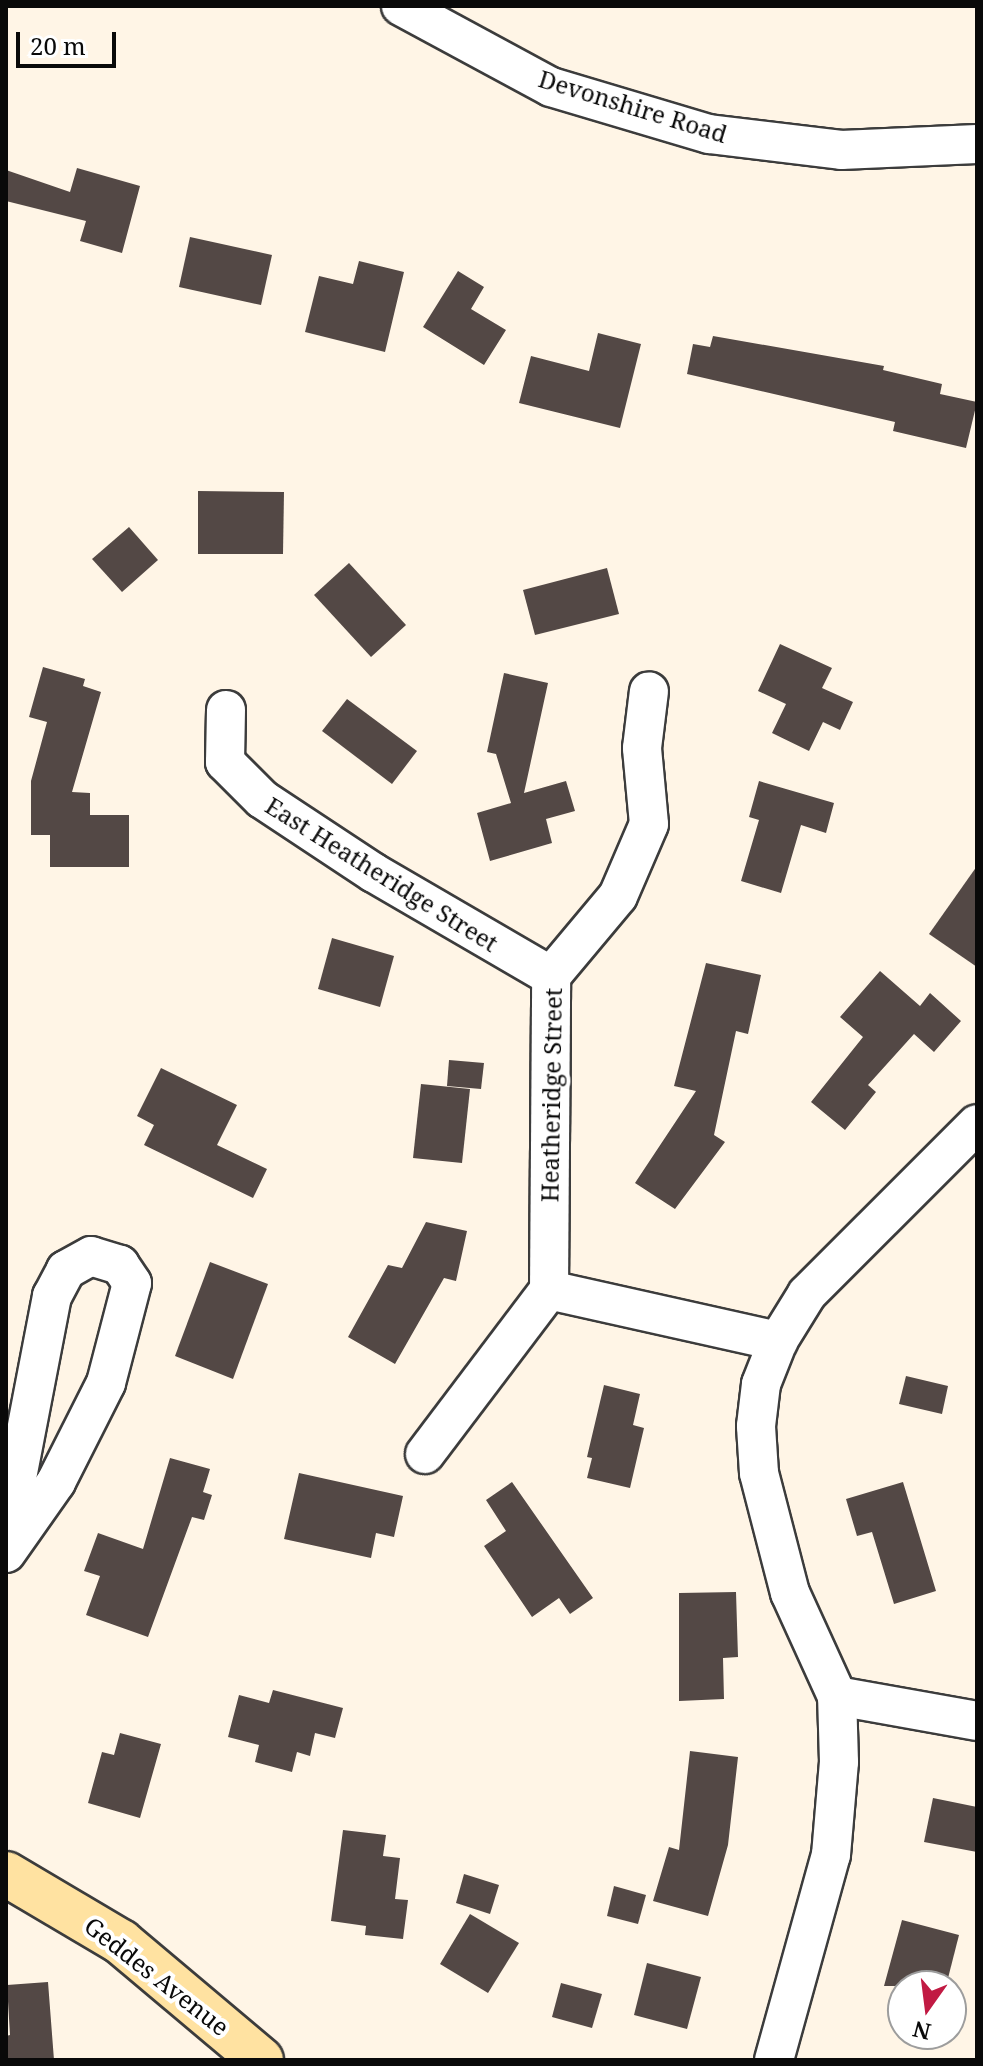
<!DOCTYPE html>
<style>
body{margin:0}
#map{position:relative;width:983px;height:2066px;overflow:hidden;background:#fff5e6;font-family:"Noto Serif",serif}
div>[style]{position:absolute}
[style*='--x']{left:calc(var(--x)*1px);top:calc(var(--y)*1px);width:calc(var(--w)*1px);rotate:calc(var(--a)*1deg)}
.building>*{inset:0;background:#534845}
.roads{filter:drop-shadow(2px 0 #3c3c3c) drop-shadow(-2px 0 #3c3c3c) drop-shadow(0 2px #3c3c3c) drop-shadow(0 -2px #3c3c3c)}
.street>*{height:38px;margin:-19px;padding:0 19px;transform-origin:19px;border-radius:19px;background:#fff}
.secondary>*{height:44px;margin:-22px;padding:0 22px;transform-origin:22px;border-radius:22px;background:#ffe2a1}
span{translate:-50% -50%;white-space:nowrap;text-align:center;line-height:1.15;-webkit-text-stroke:8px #fff;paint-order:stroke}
.street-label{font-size:24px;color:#090909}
.frame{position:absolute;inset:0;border:8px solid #090909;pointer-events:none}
.north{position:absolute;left:887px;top:1970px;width:80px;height:80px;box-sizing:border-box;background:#fff;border:2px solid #9d9d9d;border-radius:50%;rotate:194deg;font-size:22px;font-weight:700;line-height:32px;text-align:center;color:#090909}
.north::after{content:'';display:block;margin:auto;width:28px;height:36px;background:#c11a43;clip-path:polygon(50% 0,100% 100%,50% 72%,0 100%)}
.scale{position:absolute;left:16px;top:32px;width:100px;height:36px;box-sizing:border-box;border:4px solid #090909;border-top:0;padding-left:10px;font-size:24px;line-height:28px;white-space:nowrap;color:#090909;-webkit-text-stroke:6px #fff;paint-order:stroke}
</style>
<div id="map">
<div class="building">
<i style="clip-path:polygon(77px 168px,140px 186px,122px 253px,80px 241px,86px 221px,6px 201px,6px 170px,70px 192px)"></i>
<i style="clip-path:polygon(190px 237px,272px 255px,261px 305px,179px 287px)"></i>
<i style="clip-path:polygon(359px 261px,404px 272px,385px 352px,305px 332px,319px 276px,353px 284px)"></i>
<i style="clip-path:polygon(458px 271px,484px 287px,471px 309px,506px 330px,484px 365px,423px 327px)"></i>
<i style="clip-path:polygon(598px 333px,641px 344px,620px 428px,519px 403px,531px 356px,589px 371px)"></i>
<i style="clip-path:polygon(713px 336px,884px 366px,883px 370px,942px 384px,940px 394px,977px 402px,966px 448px,893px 431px,895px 422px,687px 374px,693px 344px,710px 347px)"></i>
<i style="clip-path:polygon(198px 491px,284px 492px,283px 554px,198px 554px)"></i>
<i style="clip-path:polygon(129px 527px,158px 560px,122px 592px,92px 559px)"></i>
<i style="clip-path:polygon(349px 563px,406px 625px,371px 657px,314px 595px)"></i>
<i style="clip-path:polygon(607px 568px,619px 614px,535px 635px,523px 590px)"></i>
<i style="clip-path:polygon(780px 644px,832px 668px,822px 688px,853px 702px,840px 730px,823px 722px,809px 751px,772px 733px,786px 704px,758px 691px)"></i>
<i style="clip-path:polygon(43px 667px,85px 679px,83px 686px,101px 692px,72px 792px,90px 793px,90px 815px,129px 815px,129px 867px,50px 867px,50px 835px,31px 835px,31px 781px,47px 722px,29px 717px)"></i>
<i style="clip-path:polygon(504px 673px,548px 683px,524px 793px,566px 781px,575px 811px,546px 819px,552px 843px,490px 861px,477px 813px,511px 803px,496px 754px,487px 752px)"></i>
<i style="clip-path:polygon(347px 699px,417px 751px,392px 784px,322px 731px)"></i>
<i style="clip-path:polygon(759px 781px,834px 803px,826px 833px,801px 825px,781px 893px,741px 881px,759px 820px,749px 817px)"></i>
<i style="clip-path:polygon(977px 866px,977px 967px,929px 934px)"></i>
<i style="clip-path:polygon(332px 938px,394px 956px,380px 1007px,318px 989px)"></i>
<i style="clip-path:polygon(706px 963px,761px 975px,748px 1034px,736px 1031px,714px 1135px,725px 1142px,675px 1209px,635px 1183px,696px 1091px,674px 1086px)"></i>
<i style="clip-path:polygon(880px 971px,920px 1006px,930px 993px,961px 1021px,934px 1052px,914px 1034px,868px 1085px,876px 1092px,845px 1130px,811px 1102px,863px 1037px,840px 1017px)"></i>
<i style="clip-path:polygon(449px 1060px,484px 1063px,481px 1089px,447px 1086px)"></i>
<i style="clip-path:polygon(161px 1068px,237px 1105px,217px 1145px,267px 1169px,253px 1198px,144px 1145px,154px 1125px,137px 1116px)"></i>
<i style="clip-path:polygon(421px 1084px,470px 1089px,462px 1163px,413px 1158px)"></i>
<i style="clip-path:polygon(426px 1222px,467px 1231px,456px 1281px,444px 1278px,395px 1364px,348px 1337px,388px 1265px,402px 1268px)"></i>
<i style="clip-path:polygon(210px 1262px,268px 1284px,233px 1379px,175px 1356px)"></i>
<i style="clip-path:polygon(906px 1376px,948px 1386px,942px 1414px,899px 1404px)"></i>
<i style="clip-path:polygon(604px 1385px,640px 1394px,633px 1425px,644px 1428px,630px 1488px,587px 1478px,592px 1458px,587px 1457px)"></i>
<i style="clip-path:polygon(170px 1458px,210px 1469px,203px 1492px,212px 1495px,204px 1520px,192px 1517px,148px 1637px,86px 1615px,100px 1576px,84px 1571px,98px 1533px,143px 1549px)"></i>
<i style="clip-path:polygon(299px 1473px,403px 1496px,394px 1537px,376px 1533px,371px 1558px,284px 1539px)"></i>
<i style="clip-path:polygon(512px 1482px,593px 1598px,570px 1614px,559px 1598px,532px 1617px,484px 1546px,506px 1531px,486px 1500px)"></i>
<i style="clip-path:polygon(903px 1482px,936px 1591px,894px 1604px,872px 1532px,857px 1536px,846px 1499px)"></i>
<i style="clip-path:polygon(736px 1592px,738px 1657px,723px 1658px,724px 1699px,679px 1701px,679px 1593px)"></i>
<i style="clip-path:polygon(273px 1690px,343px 1708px,335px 1738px,315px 1733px,310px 1756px,297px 1752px,292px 1772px,255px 1762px,259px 1745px,228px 1737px,239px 1695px,269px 1703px)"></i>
<i style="clip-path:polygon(120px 1733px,161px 1744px,140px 1818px,88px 1803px,102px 1752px,114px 1755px)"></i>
<i style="clip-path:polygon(690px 1751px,738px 1757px,728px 1845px,708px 1916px,653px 1901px,669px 1847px,679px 1850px)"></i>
<i style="clip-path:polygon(933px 1798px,977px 1807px,977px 1852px,924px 1842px)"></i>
<i style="clip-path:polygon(343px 1830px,386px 1835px,383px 1856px,400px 1858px,395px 1899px,408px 1900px,403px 1939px,365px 1935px,366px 1926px,331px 1921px)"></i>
<i style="clip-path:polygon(464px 1874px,499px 1885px,490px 1914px,456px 1903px)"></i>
<i style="clip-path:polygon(614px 1886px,646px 1895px,638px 1924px,607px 1916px)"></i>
<i style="clip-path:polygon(470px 1914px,519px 1943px,488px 1993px,440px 1964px)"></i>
<i style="clip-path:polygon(902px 1920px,959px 1935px,946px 1986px,884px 1986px)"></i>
<i style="clip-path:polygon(647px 1963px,701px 1977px,687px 2029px,634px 2015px)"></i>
<i style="clip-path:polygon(48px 1982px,54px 2060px,6px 2060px,6px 2036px,10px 2035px,7px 1985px)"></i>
<i style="clip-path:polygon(561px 1983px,602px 1994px,592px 2028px,552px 2017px)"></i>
</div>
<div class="roads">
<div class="street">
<i style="--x:401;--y:6;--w:170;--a:28.4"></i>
<i style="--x:551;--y:87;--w:165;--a:16.6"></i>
<i style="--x:709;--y:134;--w:133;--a:6.9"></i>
<i style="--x:841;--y:150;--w:136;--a:-2.5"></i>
<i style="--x:226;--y:710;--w:52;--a:91.1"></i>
<i style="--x:225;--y:762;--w:52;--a:45"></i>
<i style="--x:262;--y:799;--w:134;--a:33.5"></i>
<i style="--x:374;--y:873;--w:205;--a:30.2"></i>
<i style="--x:549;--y:1290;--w:314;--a:-89.6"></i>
<i style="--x:551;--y:976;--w:104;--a:-50.1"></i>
<i style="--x:618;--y:896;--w:78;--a:-66.7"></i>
<i style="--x:649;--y:824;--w:76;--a:-95.3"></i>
<i style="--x:642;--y:748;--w:57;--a:-83"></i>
<i style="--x:549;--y:1290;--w:235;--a:12.6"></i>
<i style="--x:425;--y:1454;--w:206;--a:-52.9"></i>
<i style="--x:6;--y:1553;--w:87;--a:-54.8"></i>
<i style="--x:56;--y:1482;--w:111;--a:-63.2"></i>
<i style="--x:106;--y:1383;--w:103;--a:-75.4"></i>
<i style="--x:132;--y:1283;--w:22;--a:-124"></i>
<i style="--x:120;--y:1265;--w:30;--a:-163"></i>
<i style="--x:91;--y:1256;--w:29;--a:151"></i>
<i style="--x:66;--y:1270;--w:30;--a:118"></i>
<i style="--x:52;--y:1296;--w:201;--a:100.9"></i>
<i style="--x:14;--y:1493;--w:52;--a:95.5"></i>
<i style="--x:837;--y:1696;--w:142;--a:10.1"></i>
<i style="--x:774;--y:2060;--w:213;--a:-74.5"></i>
<i style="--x:831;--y:1855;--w:93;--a:-85.1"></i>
<i style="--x:839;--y:1762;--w:66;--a:-91.7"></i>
<i style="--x:837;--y:1696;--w:113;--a:-114.5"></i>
<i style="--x:790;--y:1593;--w:124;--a:-104.5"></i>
<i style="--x:759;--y:1473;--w:47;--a:-93.7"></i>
<i style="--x:756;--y:1426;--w:42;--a:-83.2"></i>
<i style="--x:761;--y:1384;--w:46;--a:-68.4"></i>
<i style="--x:778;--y:1341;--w:55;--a:-58.3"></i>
<i style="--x:807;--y:1294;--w:240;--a:-45"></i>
</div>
<div class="secondary">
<i style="--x:6;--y:1874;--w:134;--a:30.6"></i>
<i style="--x:121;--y:1942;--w:183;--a:40.1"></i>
</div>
</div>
<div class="street-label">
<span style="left:633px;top:106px;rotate:17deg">Devonshire Road</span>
<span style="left:382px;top:874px;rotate:32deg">East Heatheridge Street</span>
<span style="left:551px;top:1095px;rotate:-89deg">Heatheridge Street</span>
<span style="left:157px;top:1976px;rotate:38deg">Geddes Avenue</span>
</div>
<div class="frame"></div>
<div class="north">N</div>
<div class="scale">20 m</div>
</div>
